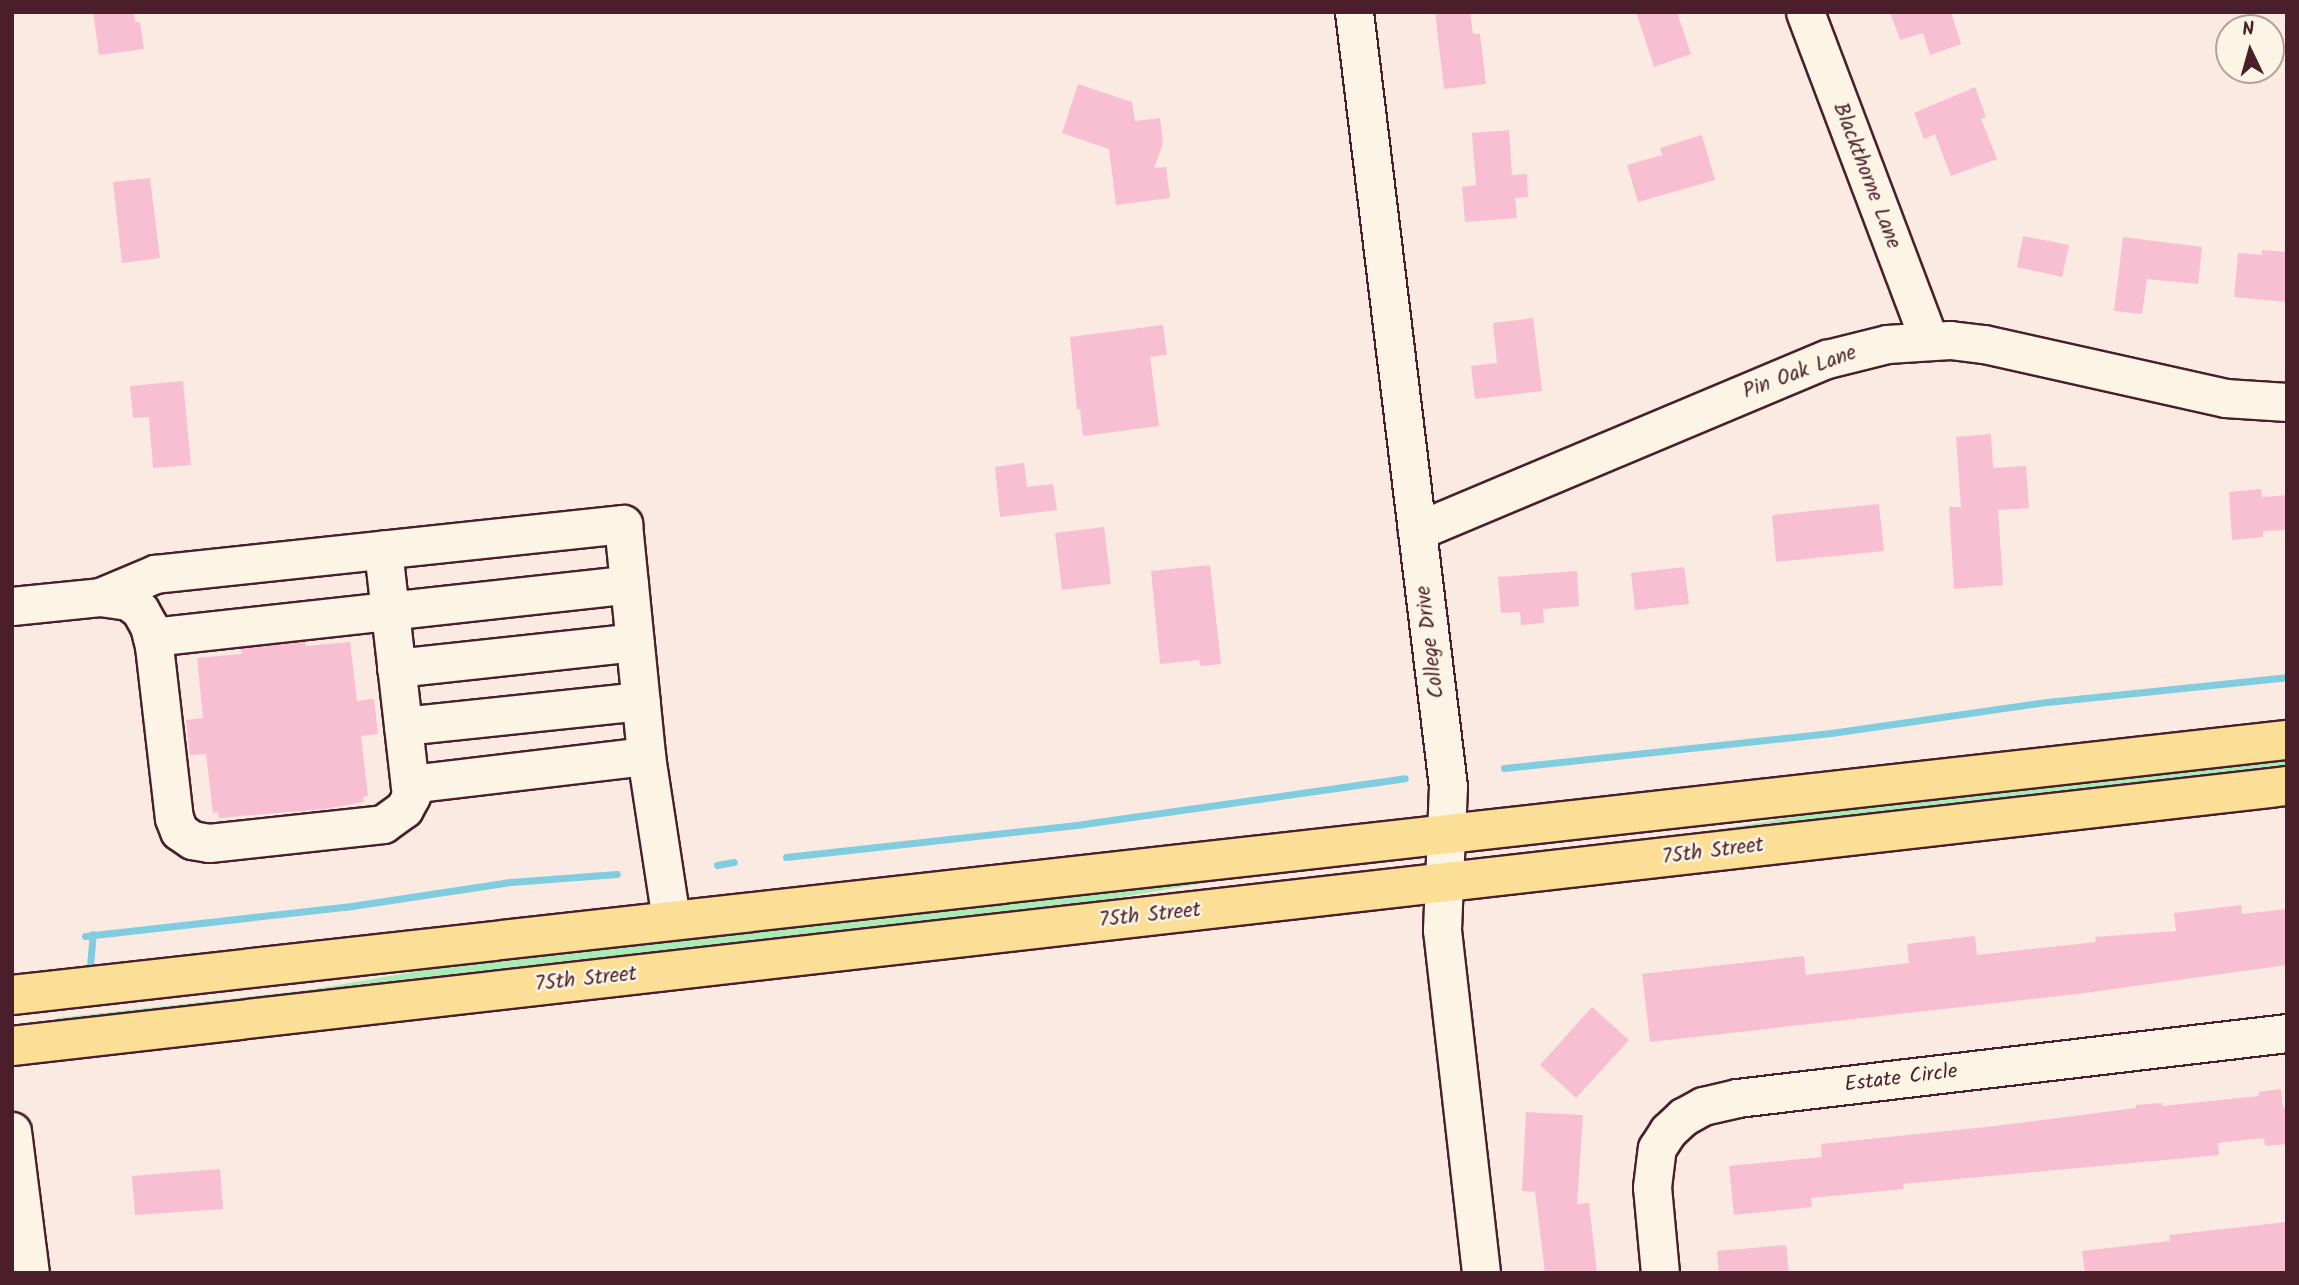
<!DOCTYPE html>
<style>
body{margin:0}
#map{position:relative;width:2299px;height:1285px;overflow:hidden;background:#fbeae1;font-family:Kalam,sans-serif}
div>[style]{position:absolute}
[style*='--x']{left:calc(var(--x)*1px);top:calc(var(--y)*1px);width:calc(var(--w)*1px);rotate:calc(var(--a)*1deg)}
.green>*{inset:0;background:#a9ecb6}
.stream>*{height:7px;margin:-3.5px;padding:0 3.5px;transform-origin:3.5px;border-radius:3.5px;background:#80cddf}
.building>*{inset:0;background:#f8bfd3}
.roads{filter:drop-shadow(2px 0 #4a1f2b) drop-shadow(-2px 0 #4a1f2b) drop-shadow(0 2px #4a1f2b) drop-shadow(0 -2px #4a1f2b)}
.minor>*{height:37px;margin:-18.5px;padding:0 18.5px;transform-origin:18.5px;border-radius:18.5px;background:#fcf5e5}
.major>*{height:38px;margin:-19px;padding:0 19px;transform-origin:19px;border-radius:19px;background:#fbdf96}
span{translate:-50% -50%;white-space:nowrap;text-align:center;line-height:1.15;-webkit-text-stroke:5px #fcf5e5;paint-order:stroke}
.street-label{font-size:21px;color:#4a1f2b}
.frame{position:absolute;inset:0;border:14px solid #4a1f2b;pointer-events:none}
.north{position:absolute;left:2215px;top:14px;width:70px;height:70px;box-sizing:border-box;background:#fcf5e5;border:2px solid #b59f9b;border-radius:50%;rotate:355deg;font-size:19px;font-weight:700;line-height:28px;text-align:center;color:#4a1f2b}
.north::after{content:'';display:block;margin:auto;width:24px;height:32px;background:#4a1f2b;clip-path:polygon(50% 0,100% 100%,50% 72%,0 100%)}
</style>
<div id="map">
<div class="green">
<i style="clip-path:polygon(2287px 755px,2287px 770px,1681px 840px,1681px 836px,1910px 797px)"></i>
<i style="clip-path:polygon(1240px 877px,1010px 916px,58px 1024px,57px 1018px,309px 990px,523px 953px)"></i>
</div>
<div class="stream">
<i style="--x:1504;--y:768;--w:329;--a:-6.1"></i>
<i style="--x:1831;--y:733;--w:218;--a:-8.2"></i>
<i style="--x:2047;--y:702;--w:241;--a:-5.9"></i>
<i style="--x:786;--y:857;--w:299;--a:-6.3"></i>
<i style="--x:1083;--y:824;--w:325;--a:-8.1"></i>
<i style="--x:717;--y:865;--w:17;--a:-10"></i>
<i style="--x:85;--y:936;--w:262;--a:-6.4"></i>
<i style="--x:345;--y:907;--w:168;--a:-8.6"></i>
<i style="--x:511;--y:882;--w:106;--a:-4.3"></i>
<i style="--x:86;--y:971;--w:6;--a:-51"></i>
<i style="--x:90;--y:966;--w:32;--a:-85"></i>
</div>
<div class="building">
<i style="clip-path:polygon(93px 12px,134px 12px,135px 22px,140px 22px,144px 49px,99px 55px)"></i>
<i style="clip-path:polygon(1435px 12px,1470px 12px,1473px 34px,1480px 34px,1486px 84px,1444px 89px)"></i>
<i style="clip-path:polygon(1636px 12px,1677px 12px,1691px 54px,1654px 67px)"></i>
<i style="clip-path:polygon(1890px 12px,1951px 12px,1961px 44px,1930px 55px,1923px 33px,1900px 40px)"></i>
<i style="clip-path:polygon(1078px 84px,1132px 102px,1135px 121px,1160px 118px,1163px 144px,1154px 168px,1166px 167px,1170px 198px,1116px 205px,1109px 149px,1062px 133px)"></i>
<i style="clip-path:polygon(1975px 87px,1986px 117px,1981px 119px,1997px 159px,1951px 176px,1935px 134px,1924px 139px,1914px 113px)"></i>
<i style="clip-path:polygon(1509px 130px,1512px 175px,1527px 174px,1528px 197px,1515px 198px,1517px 218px,1465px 222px,1462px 187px,1476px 185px,1472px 133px)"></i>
<i style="clip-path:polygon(1702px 135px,1715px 180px,1638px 202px,1627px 165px,1662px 155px,1660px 148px)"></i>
<i style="clip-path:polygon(150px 178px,160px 258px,122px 263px,113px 182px)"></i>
<i style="clip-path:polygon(2023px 236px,2069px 245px,2062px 277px,2017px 267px)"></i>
<i style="clip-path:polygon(2123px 237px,2202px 247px,2198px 284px,2147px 279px,2142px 314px,2114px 311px)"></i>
<i style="clip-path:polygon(2262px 250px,2287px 252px,2287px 302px,2234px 297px,2238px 253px,2262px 255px)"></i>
<i style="clip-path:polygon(1533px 318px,1542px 391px,1475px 399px,1471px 366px,1497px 363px,1493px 323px)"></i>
<i style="clip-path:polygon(1163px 325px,1167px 355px,1150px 357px,1159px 426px,1083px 436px,1080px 409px,1077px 410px,1070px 337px)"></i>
<i style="clip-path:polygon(183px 381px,191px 465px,153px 468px,149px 417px,133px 418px,130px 386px)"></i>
<i style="clip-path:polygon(1991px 434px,1993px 468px,2026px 466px,2029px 508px,1998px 510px,2003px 585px,1954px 589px,1949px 507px,1961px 507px,1956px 437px)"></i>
<i style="clip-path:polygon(1024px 463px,1027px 487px,1053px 484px,1057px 510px,1000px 517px,995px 467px)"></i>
<i style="clip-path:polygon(2261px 489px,2262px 497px,2287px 495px,2287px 530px,2263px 531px,2263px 537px,2232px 540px,2229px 492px)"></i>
<i style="clip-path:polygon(1879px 504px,1884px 551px,1776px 562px,1772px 515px)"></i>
<i style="clip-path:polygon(1104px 527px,1111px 584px,1062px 590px,1055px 533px)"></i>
<i style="clip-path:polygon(1210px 565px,1221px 664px,1200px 666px,1199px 660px,1160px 664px,1151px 571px)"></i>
<i style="clip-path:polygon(1684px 567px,1689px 604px,1635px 610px,1631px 573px)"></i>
<i style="clip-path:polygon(1577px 571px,1579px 606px,1543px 609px,1544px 623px,1521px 625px,1520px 612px,1501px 613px,1498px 577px)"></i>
<i style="clip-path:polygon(305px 641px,306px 646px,350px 642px,357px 701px,374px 699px,378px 734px,361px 736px,368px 796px,363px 797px,364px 802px,324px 809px,219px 818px,218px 812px,213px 813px,206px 754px,190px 755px,186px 720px,203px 718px,197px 658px,242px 654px,241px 648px)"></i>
<i style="clip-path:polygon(2241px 905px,2242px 914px,2287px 909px,2287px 965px,2077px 994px,1650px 1042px,1642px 974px,1804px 956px,1806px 975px,1909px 963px,1907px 944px,1975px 936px,1977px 955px,2096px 942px,2095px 937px,2176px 931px,2174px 913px)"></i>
<i style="clip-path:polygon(1592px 1007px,1629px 1040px,1576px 1098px,1540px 1065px)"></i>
<i style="clip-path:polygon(2281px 1089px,2283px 1108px,2287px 1108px,2287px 1144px,2265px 1146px,2264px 1138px,2218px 1143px,2219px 1155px,1903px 1184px,1904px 1189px,1811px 1198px,1812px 1207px,1734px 1215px,1729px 1166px,1822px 1157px,1821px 1144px,1995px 1126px,2136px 1108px,2136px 1105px,2162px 1103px,2162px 1106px,2259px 1096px,2258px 1092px)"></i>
<i style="clip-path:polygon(1526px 1112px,1583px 1115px,1577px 1204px,1589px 1203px,1597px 1273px,1545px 1273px,1535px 1192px,1522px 1191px)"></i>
<i style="clip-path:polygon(220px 1169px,223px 1209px,135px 1215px,132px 1176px)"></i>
<i style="clip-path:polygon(2287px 1222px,2287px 1273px,2085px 1273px,2082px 1251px,2170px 1241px,2169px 1235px)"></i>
<i style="clip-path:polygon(1786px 1245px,1789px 1273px,1719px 1273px,1717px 1251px)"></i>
</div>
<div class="roads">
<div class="minor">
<i style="--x:1354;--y:12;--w:780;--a:83.08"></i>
<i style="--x:1448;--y:786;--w:144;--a:92.4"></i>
<i style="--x:1442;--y:930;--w:345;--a:83.5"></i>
<i style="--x:1805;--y:12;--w:351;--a:69.3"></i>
<i style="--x:1417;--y:531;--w:445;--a:-22.8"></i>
<i style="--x:1827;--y:359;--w:62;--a:-14"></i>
<i style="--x:1887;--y:344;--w:63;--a:-3.6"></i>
<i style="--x:1950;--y:340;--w:34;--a:7"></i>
<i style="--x:1984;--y:344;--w:247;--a:12.6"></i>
<i style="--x:2225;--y:398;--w:62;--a:3.7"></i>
<i style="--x:100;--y:597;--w:60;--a:-22.7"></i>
<i style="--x:155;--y:574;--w:471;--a:-6.1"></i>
<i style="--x:623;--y:524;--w:233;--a:84.3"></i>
<i style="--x:646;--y:756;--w:166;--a:81.3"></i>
<i style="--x:12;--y:606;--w:88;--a:-5.8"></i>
<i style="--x:100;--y:597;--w:28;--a:8"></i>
<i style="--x:128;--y:601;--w:15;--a:37"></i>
<i style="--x:140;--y:610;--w:18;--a:61"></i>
<i style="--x:149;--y:626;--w:21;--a:76"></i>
<i style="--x:154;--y:646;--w:173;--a:83.4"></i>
<i style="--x:174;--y:818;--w:14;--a:69"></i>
<i style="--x:179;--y:831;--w:16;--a:35"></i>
<i style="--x:192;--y:840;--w:17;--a:10"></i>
<i style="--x:209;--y:843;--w:175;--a:-6.2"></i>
<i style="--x:383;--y:824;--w:26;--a:-36"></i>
<i style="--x:404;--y:809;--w:15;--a:-62"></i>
<i style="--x:411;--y:796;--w:248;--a:-96.5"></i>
<i style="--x:152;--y:637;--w:480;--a:-6.3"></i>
<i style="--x:396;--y:668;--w:240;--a:-6.2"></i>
<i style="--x:403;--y:726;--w:239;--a:-6"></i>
<i style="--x:410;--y:784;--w:238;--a:-6.8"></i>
<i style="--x:12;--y:1131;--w:143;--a:82.8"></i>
<i style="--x:1660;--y:1273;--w:86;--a:-95.3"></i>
<i style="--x:1652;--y:1187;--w:39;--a:-83"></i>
<i style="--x:1657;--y:1148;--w:20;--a:-57"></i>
<i style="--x:1668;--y:1131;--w:21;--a:-43"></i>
<i style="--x:1683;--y:1117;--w:23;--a:-29"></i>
<i style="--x:1703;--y:1106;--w:35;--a:-13"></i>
<i style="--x:1737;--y:1098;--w:554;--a:-6.74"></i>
</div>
<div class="major">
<i style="--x:12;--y:995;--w:2289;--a:-6.4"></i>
<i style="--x:12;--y:1046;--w:2290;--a:-6.52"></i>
</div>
</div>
<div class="street-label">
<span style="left:1866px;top:176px;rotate:69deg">Blackthorne Lane</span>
<span style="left:1800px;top:373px;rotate:-20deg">Pin Oak Lane</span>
<span style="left:1431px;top:642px;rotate:-97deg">College Drive</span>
<span style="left:1713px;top:852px;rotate:-7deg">75th Street</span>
<span style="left:1150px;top:916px;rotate:-6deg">75th Street</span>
<span style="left:586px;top:980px;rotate:-6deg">75th Street</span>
<span style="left:1901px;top:1079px;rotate:-7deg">Estate Circle</span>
</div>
<div class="frame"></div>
<div class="north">N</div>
</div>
